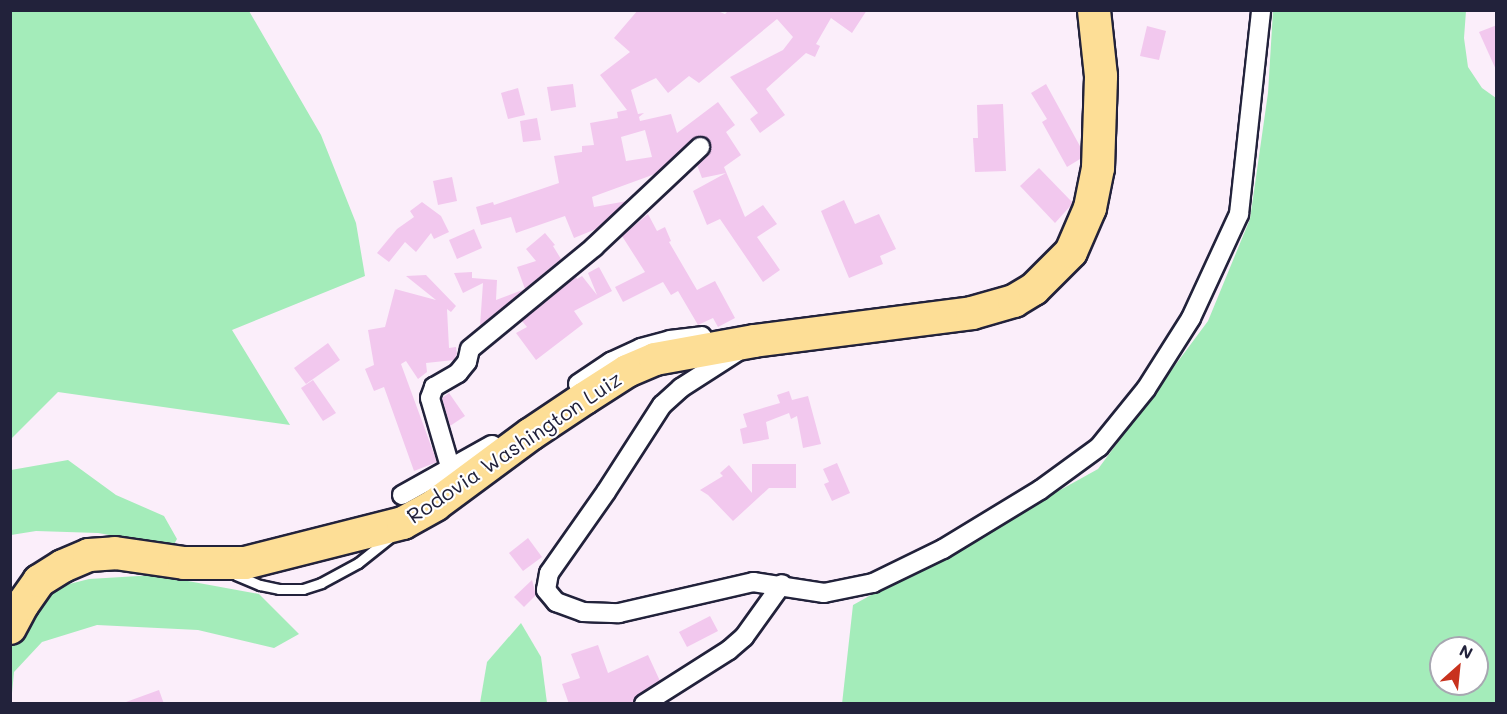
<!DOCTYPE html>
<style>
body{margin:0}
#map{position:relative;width:1507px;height:714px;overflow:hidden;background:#fbeefa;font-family:Mali,sans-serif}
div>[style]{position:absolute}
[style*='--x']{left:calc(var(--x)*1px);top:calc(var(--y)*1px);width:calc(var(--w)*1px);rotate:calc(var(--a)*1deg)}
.green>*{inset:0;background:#a4ecba}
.building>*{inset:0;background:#f2c8ee}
.roads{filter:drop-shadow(2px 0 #22223b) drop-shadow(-2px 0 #22223b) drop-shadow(0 2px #22223b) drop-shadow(0 -2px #22223b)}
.service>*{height:9px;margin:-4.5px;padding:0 4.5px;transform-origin:4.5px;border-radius:4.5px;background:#fff}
.minor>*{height:18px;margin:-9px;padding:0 9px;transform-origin:9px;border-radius:9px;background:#fff}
.motorway>*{height:32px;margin:-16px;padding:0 16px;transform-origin:16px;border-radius:16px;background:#fdde96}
span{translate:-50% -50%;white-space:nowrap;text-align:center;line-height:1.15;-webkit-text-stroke:4.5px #fff;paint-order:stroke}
.street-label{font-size:21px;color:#22223b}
.frame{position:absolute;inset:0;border:12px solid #22223b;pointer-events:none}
.north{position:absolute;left:1429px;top:636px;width:60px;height:60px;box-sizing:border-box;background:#fff;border:2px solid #a7a7b1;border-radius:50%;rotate:27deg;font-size:16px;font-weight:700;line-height:24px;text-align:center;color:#22223b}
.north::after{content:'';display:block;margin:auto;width:21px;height:27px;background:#c8321e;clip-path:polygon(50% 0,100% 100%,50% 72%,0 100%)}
</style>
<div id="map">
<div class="green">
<i style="clip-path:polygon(11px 10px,249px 11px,321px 135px,356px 223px,365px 276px,232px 330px,290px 425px,58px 392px,11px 439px)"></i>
<i style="clip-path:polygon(evenodd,1273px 11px,1466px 11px,1464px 38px,1468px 67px,1482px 88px,1496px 98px,1496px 703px,842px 704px,853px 605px,1098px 469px,1208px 321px,1250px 219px,1268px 93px,1273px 11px,1441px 648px,1477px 648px,1477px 684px,1441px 684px,1441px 648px)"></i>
<i style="clip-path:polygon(68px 460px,116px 495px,164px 516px,177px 539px,173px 546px,98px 533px,36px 531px,11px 535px,11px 470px)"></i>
<i style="clip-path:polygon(155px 575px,259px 594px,299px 634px,274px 648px,198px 630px,97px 625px,42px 642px,14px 672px,11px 704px,11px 650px,16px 624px,38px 592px,89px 579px)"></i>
<i style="clip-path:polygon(521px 623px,541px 657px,547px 703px,480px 703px,487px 662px)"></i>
</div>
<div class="building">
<i style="clip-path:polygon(evenodd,638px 10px,715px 10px,725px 14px,729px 10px,867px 10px,852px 33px,831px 18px,816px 44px,820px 46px,815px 57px,806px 53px,766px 89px,785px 115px,760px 133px,750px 119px,758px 113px,730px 77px,783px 50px,793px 37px,777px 19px,699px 83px,689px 76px,668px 93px,656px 78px,631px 90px,638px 114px,644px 113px,639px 117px,640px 121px,671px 114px,677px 133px,718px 102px,735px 125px,726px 132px,741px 155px,724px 167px,745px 217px,763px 205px,777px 224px,757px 237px,780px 270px,763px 282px,720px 219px,707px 225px,693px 191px,726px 173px,702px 178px,697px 165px,708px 155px,711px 145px,703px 136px,692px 139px,655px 174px,592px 197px,594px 207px,627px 201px,596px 229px,574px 238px,565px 216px,516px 233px,511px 217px,481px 225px,476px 207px,493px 202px,494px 205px,559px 183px,554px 156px,582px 152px,582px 146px,594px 145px,590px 123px,618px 118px,617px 112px,627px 110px,600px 75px,630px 52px,614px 38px,638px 10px,645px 130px,652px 157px,626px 161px,621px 137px,645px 130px)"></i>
<i style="clip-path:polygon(1497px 25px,1497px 72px,1479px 32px)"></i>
<i style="clip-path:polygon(1147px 26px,1166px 31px,1159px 60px,1140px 56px)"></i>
<i style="clip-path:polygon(573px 84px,576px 107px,551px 111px,547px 87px)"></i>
<i style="clip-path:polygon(1046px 84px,1081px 148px,1080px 159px,1067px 167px,1042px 122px,1047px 119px,1031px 93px)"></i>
<i style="clip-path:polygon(518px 88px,525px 115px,508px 119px,501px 93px)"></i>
<i style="clip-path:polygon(1003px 104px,1006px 171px,975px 172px,973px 138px,978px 138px,977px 105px)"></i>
<i style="clip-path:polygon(537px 118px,541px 140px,523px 142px,520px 121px)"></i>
<i style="clip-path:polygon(1039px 168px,1073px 203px,1055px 223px,1020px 186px)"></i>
<i style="clip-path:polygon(452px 177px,457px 201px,438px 205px,433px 181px)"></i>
<i style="clip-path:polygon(844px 200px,855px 224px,879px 214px,896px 249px,880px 256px,883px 264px,849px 278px,821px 211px)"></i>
<i style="clip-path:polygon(422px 202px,441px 216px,449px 232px,434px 239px,431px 233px,416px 252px,405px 242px,389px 262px,377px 253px,397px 229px,414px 217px,410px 211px)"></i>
<i style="clip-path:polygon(648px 214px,657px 231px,665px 227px,671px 241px,669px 242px,697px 290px,715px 281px,735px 318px,718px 327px,713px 318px,698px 325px,678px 291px,671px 295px,663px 282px,623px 302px,615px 287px,645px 272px,622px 236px)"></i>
<i style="clip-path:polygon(474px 229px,482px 248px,457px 259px,449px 240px)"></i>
<i style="clip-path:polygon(545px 233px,555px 245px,553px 246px,561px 259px,480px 326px,483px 283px,463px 293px,454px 273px,472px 272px,472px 278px,497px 280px,496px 300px,525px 289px,517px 267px,536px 261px,526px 249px)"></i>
<i style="clip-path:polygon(599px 267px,612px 291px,574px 311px,583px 324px,536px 360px,516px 333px,527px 327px,522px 321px,576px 277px,577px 279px,582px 276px,597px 295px,588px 273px)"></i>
<i style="clip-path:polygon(426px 275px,456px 306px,451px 312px,447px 309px,449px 348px,456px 347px,457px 354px,454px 360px,426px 363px,427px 372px,418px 379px,406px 361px,401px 364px,437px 462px,414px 471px,384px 387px,374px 391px,365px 369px,374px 365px,368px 330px,385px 327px,395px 289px,436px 300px,406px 276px)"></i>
<i style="clip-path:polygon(328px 343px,340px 360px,306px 384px,294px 368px)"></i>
<i style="clip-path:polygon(313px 380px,336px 413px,323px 421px,301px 388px)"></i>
<i style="clip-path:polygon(789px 391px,792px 400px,808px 396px,821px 444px,803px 448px,797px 416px,791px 419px,789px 413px,766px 422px,769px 439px,743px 444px,740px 429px,747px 427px,743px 414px,780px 403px,777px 395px)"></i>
<i style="clip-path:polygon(449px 393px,465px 416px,450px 426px,442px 398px)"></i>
<i style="clip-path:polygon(837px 463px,850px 493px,832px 501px,824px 484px,829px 482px,823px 469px)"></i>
<i style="clip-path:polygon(752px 464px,796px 464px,796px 488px,769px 488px,733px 521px,708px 495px,700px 490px,723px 476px,720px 473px,729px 465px,752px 493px)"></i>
<i style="clip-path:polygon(528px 538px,542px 557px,523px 571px,509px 553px)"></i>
<i style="clip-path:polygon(532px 580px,536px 595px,524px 607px,514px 597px)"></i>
<i style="clip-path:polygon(710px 616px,718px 631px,687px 647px,679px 632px)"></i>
<i style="clip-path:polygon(598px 645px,608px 673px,648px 655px,660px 681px,638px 695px,633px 704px,569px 704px,562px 684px,580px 678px,571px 654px)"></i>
<i style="clip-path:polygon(159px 690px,164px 704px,126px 704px,126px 702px)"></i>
</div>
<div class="roads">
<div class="service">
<i style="--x:236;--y:575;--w:26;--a:23"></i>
<i style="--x:260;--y:585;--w:19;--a:12"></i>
<i style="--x:279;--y:589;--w:24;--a:0"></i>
<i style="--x:303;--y:589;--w:19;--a:-18"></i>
<i style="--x:321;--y:583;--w:42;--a:-28.4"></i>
<i style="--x:358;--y:563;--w:45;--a:-38.7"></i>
</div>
<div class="minor">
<i style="--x:737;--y:352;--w:67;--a:147.3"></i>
<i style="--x:681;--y:388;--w:25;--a:138"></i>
<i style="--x:662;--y:405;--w:103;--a:122.8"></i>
<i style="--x:606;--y:492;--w:99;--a:125.1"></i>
<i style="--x:549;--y:573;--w:17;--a:100"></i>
<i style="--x:546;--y:590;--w:16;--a:50"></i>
<i style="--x:556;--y:602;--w:29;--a:20"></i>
<i style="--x:583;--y:612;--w:36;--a:2"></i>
<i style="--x:619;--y:613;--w:138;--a:-13"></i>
<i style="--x:753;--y:582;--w:72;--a:8.8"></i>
<i style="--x:824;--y:593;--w:50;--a:-11.5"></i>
<i style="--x:873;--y:583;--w:78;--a:-25.9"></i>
<i style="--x:943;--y:549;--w:114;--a:-31.3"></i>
<i style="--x:1040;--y:490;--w:73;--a:-36.1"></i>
<i style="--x:1099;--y:447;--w:75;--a:-51"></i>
<i style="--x:1146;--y:389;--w:84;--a:-57.6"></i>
<i style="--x:1191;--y:318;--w:115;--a:-65.2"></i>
<i style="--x:1239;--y:214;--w:205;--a:-83.8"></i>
<i style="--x:578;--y:384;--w:40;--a:-34"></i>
<i style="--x:611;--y:362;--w:33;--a:-25"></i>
<i style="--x:641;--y:348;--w:30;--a:-15"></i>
<i style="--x:670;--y:340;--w:32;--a:-7"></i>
<i style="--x:451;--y:470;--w:75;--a:-106.3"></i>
<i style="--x:430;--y:398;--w:12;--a:-70"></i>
<i style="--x:434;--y:387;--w:28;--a:-30"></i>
<i style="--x:458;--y:373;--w:14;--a:-51"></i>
<i style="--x:467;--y:362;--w:13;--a:-77"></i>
<i style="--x:470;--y:349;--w:161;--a:-39.4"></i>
<i style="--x:594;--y:247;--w:146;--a:-43.3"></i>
<i style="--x:402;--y:495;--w:103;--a:-29.1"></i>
<i style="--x:644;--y:704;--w:101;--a:-32.4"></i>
<i style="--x:729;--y:650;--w:20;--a:-41"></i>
<i style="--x:744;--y:637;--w:65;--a:-54.4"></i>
</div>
<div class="motorway">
<i style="--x:10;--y:628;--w:27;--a:-62"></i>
<i style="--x:23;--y:604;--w:28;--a:-55"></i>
<i style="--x:39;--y:581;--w:28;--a:-32"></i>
<i style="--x:63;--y:566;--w:28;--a:-23"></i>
<i style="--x:89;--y:555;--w:26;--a:-4"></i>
<i style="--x:115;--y:553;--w:70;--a:8.2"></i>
<i style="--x:184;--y:563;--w:61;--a:0"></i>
<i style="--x:245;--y:563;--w:163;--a:-14.2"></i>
<i style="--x:403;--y:523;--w:37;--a:-29"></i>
<i style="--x:435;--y:505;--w:119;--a:-36.5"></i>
<i style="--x:531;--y:434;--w:65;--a:-33.7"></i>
<i style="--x:585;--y:398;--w:50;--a:-32.7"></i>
<i style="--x:627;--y:371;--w:30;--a:-23"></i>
<i style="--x:655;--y:359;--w:101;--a:-10.3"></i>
<i style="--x:754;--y:341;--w:220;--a:-7.3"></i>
<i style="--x:972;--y:313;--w:44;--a:-15.9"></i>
<i style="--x:1014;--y:301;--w:23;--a:-31"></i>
<i style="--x:1034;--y:289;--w:52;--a:-45"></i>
<i style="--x:1071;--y:252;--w:48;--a:-66.6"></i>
<i style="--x:1090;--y:208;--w:41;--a:-78.7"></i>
<i style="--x:1098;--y:168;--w:92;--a:-88.1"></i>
<i style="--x:1101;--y:76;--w:66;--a:-96.1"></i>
</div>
</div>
<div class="street-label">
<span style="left:514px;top:447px;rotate:-34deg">Rodovia Washington Luiz</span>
</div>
<div class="frame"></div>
<div class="north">N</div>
</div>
